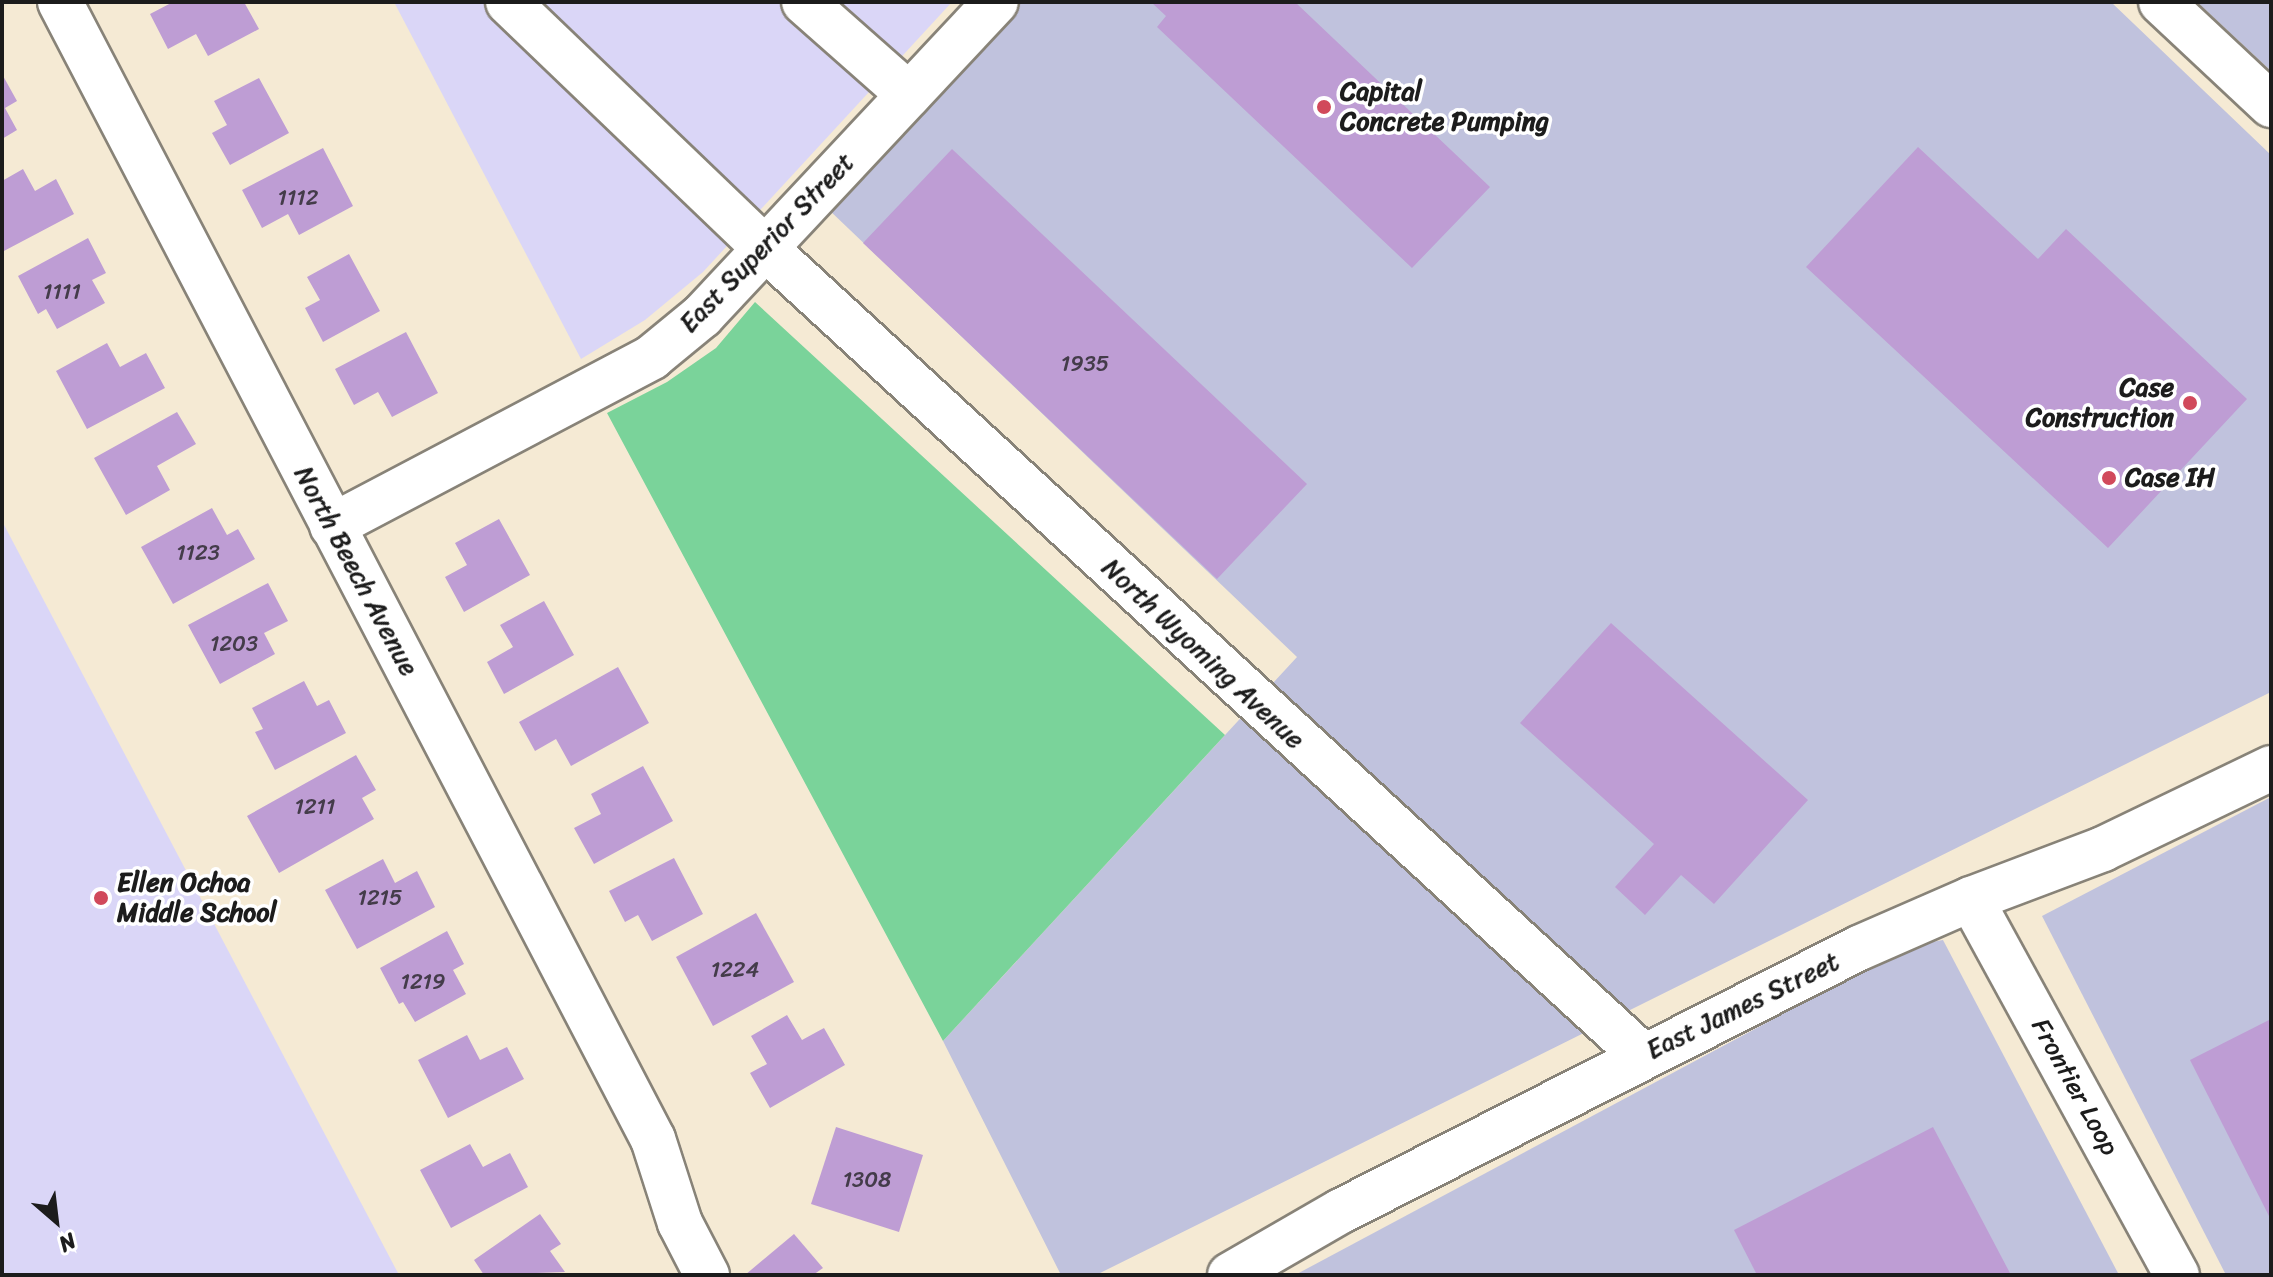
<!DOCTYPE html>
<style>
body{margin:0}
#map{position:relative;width:2273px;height:1277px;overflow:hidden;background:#f5ead4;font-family:Sriracha,sans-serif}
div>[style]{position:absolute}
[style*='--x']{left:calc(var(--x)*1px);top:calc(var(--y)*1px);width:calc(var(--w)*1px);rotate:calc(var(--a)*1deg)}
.built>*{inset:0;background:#dad6f7}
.industrial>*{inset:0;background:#c0c2dd}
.green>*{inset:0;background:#7ad39a}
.building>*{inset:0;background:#be9dd4}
.roads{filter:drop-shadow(2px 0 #888378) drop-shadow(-2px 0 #888378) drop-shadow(0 2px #888378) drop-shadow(0 -2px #888378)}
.minor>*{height:44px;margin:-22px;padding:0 22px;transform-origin:22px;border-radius:22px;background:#fff}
.dots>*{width:22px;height:22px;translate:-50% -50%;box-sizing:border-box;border:4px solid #fff;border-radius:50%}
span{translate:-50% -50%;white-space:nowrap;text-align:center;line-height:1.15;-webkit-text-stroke:7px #fff;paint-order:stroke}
.number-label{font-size:22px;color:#443c4a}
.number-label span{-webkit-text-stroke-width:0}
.poi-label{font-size:26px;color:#1c1c1c;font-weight:700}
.left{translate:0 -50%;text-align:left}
.right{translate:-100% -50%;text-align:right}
.street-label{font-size:26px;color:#1c1c1c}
.frame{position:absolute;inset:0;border:4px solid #1c1c1c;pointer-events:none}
.north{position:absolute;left:16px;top:1181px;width:80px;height:80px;-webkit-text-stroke:6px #fff;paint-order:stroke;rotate:152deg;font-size:22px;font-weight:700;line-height:32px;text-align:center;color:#1c1c1c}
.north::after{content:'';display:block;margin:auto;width:28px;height:36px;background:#1c1c1c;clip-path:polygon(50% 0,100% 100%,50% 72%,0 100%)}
</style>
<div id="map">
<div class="built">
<i style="clip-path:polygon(394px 2px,952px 2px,703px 272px,645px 320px,581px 359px)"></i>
<i style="clip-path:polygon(2px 521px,399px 1275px,2px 1275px)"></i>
</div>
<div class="industrial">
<i style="clip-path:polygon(1019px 2px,2111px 2px,2271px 155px,2271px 692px,1096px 1275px,1061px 1275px,943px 1041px,1297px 657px,827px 208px)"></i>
<i style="clip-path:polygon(2197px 2px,2271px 2px,2271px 71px)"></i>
<i style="clip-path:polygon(2271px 797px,2271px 1275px,2226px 1275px,2042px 916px)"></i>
<i style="clip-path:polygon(1943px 940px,2119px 1275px,1295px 1275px,1910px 946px)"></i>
</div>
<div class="green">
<i style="clip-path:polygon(755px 302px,1225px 735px,943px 1041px,607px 413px,667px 382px,716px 348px)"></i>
</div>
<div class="building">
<i style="clip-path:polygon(173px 2px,244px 2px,259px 29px,208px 56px,196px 34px,168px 49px,150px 14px)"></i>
<i style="clip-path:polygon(1151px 2px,1295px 2px,1490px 187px,1412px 268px,1157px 27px,1166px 16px)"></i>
<i style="clip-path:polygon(2px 74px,17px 101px,5px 108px,17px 130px,2px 139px)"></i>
<i style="clip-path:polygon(259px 78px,289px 133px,230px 165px,212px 133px,227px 125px,214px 101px)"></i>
<i style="clip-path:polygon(1918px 147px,2038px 259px,2066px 229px,2247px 399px,2108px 548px,1806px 267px)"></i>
<i style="clip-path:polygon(323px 148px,353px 206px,299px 235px,288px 214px,262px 228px,242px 190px)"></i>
<i style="clip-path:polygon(952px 149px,1307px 484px,1217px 579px,863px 243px)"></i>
<i style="clip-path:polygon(23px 169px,35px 191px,56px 179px,74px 214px,2px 252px,2px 181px)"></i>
<i style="clip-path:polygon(88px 238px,106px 273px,92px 280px,105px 303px,57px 329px,46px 309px,38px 314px,18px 276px)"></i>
<i style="clip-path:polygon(349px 254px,380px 311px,323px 342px,305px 308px,320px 300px,307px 277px)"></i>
<i style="clip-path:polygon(406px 332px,438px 393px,392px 417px,378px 392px,354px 405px,335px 369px)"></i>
<i style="clip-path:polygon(107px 343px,120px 367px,146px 353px,165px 388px,87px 429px,56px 371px)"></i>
<i style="clip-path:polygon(177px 412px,196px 444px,157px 466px,170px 490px,126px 515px,94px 458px)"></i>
<i style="clip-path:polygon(212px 508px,227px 535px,238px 529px,255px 559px,173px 604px,141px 547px)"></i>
<i style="clip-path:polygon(499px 519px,530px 575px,464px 612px,445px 577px,467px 565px,455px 543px)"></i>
<i style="clip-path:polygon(268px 583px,288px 621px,264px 633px,275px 654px,220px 684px,188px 625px)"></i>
<i style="clip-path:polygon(544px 601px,574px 655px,504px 694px,487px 662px,513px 647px,500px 625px)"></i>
<i style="clip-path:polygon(1611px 623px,1808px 800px,1714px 904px,1681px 875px,1645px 915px,1615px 887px,1654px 844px,1520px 723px)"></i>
<i style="clip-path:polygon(618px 667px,649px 723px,571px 766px,556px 739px,535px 751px,519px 722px)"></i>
<i style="clip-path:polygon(304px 681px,317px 706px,329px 700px,346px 733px,275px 770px,255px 732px,263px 729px,252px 708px)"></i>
<i style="clip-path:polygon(356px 755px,376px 790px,362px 798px,374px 819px,279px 873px,247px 816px)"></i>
<i style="clip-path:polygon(643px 766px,673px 821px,594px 864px,574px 828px,601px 814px,591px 794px)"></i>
<i style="clip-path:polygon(674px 858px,703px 914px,652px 941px,638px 915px,625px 922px,609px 891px)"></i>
<i style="clip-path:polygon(383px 859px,395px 883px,417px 871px,435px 907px,357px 949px,325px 890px)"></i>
<i style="clip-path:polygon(756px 913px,794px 982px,713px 1026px,676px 957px)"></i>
<i style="clip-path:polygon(447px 931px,464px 964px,453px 970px,466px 994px,415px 1022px,403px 1002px,399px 1004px,380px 968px)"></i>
<i style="clip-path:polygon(787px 1015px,802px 1040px,824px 1028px,845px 1065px,770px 1108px,750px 1073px,767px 1064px,751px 1036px)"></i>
<i style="clip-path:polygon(2271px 1019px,2271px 1220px,2190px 1060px)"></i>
<i style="clip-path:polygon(467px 1035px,480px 1060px,507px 1047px,524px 1079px,448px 1118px,418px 1060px)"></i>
<i style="clip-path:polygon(836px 1127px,923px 1155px,899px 1232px,811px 1204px)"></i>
<i style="clip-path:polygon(1933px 1127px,2011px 1275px,1757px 1275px,1734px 1230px)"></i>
<i style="clip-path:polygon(470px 1144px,483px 1167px,510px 1153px,528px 1187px,451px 1228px,420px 1170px)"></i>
<i style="clip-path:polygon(540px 1214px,561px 1244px,550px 1251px,565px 1272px,484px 1275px,474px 1260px)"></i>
<i style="clip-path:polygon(794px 1234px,823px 1268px,813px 1275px,745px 1275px)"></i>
</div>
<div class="roads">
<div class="minor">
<i style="--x:60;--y:2;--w:1282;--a:62.46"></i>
<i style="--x:653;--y:1139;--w:88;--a:72.2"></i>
<i style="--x:680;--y:1223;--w:59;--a:62.6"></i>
<i style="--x:508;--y:2;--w:357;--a:43.8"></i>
<i style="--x:766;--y:249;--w:1192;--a:42.62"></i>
<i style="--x:804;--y:2;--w:140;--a:41.5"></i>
<i style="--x:2161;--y:2;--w:151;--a:43.1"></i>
<i style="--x:332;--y:526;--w:362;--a:-27.8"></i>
<i style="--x:652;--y:357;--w:65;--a:-39.4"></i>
<i style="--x:702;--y:316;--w:430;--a:-46.9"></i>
<i style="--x:1971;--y:899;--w:429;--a:61.3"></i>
<i style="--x:1230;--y:1275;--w:128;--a:-30"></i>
<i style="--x:1341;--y:1211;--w:581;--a:-26.92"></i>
<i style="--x:1859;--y:948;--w:122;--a:-23.6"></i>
<i style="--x:1971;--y:899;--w:141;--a:-20.7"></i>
<i style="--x:2103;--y:849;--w:187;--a:-25.7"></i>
</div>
</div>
<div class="dots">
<i style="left:1324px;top:107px;background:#d1495b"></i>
<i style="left:2190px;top:403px;background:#d1495b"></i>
<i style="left:2109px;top:478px;background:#d1495b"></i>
<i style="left:101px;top:898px;background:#d1495b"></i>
</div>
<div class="number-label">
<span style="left:298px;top:198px">1112</span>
<span style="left:62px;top:292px">1111</span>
<span style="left:1085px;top:364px">1935</span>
<span style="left:198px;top:553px">1123</span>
<span style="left:234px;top:644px">1203</span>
<span style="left:315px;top:807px">1211</span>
<span style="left:380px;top:898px">1215</span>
<span style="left:735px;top:970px">1224</span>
<span style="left:423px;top:982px">1219</span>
<span style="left:867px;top:1180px">1308</span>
</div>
<div class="poi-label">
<span class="left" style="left:1340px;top:107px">Capital<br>Concrete Pumping</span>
<span class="right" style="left:2174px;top:403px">Case<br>Construction</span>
<span class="left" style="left:2125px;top:478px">Case IH</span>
<span class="left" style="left:117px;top:898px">Ellen Ochoa<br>Middle School</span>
</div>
<div class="street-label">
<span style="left:767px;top:243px;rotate:-46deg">East Superior Street</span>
<span style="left:356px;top:571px;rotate:62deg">North Beech Avenue</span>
<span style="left:1203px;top:654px;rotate:43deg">North Wyoming Avenue</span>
<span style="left:1743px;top:1006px;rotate:-26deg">East James Street</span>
<span style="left:2075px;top:1087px;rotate:61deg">Frontier Loop</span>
</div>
<div class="frame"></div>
<div class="north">N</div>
</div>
